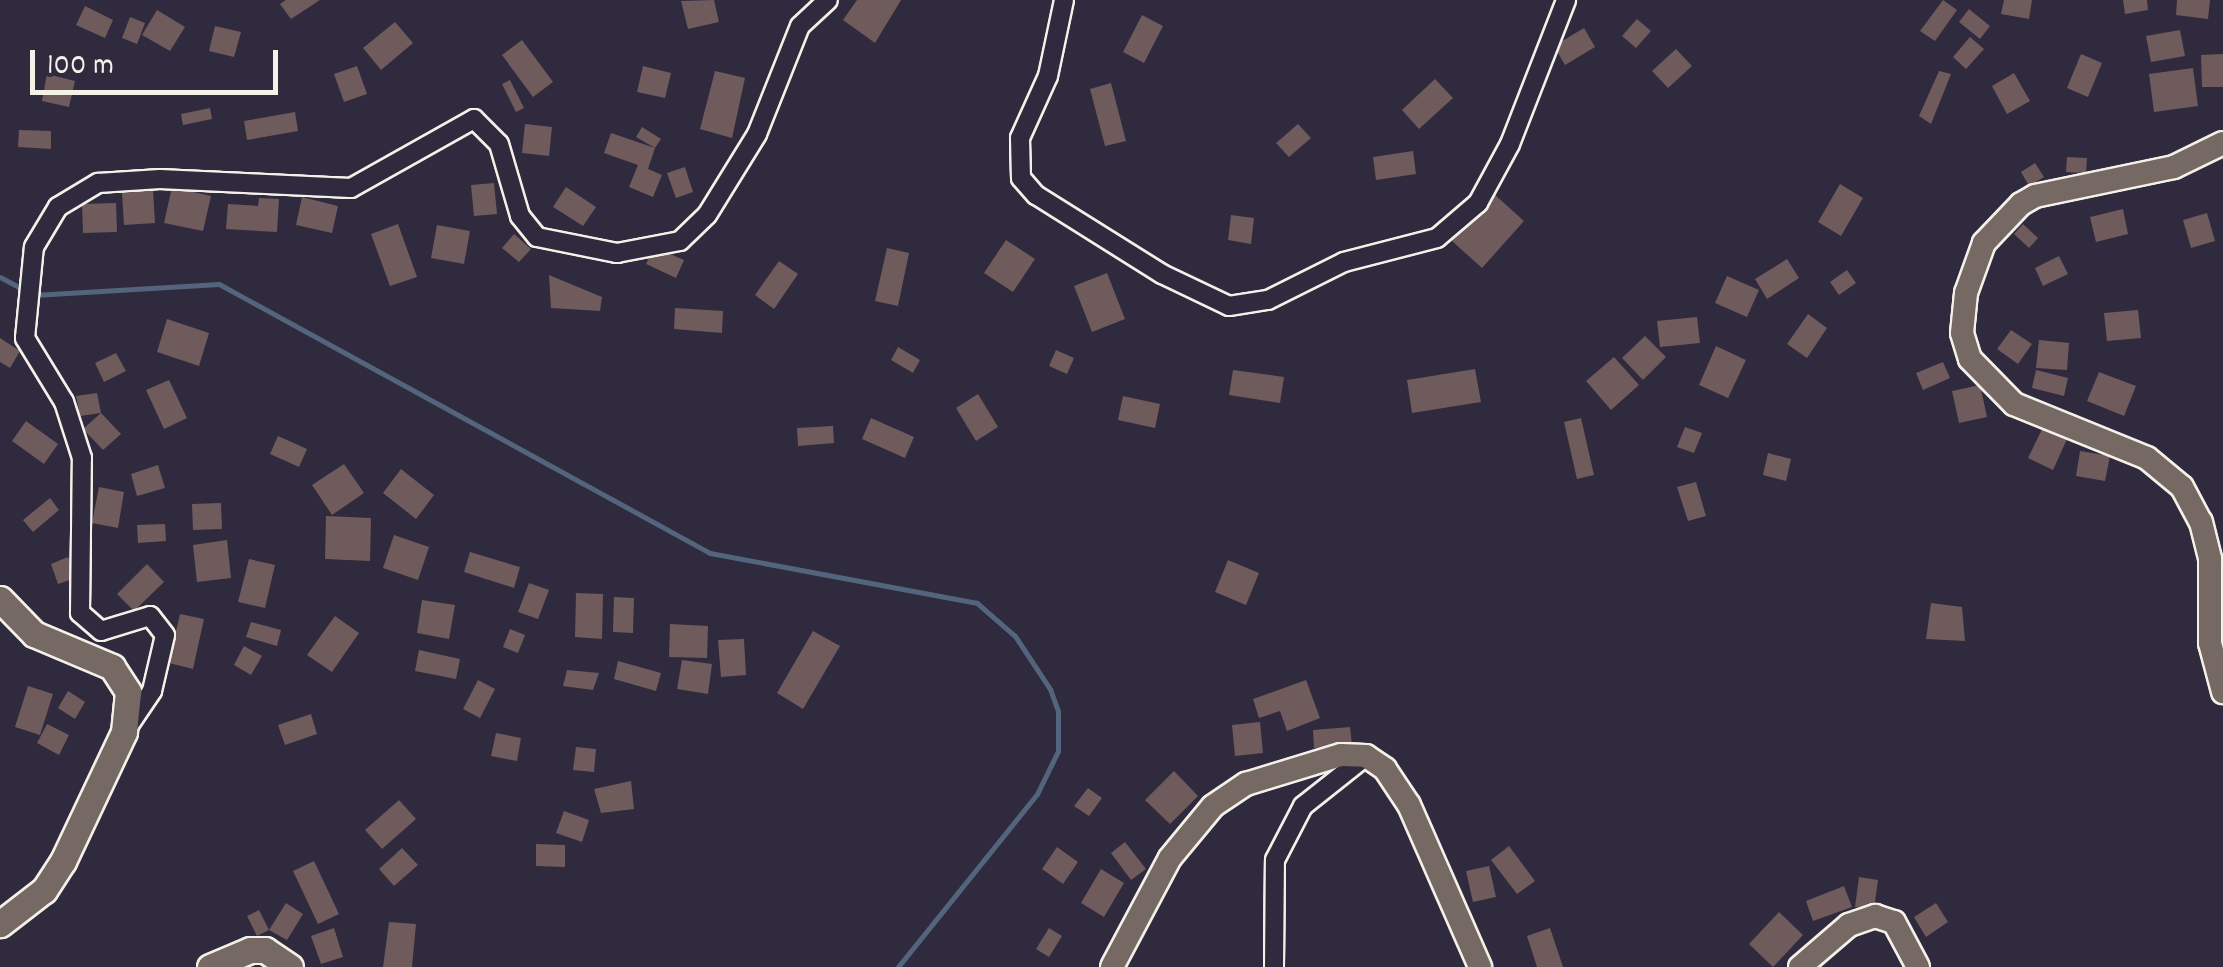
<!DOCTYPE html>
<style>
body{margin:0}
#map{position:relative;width:2223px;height:967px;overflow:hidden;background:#2f2a3d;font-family:Dekko,sans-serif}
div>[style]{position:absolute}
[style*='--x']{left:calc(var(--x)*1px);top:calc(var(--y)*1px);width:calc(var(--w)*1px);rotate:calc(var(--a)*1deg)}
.stream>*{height:5px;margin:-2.5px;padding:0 2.5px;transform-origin:2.5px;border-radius:2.5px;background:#52657d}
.building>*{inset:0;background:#6f5b5c}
.roads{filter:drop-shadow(2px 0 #f4f1e8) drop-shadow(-2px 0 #f4f1e8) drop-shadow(0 2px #f4f1e8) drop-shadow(0 -2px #f4f1e8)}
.minor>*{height:18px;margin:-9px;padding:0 9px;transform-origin:9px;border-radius:9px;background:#2f2a3d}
.major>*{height:22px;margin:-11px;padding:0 11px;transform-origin:11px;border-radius:11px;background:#766964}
.highway>*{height:25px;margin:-12.5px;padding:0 12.5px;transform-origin:12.5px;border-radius:12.5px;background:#766964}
span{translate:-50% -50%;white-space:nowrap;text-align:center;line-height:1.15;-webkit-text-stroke:8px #2f2a3d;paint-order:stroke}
.scale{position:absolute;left:30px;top:50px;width:248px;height:45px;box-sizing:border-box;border:5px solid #f4f1e8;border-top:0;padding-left:12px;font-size:30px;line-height:35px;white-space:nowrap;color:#f4f1e8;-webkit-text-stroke:8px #2f2a3d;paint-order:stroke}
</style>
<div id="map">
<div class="stream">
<i style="--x:0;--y:277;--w:27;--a:28"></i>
<i style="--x:34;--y:295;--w:185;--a:-3.4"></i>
<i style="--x:219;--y:284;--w:560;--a:28.72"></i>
<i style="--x:710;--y:553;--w:272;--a:10.6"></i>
<i style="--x:977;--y:603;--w:50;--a:41"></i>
<i style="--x:1015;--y:636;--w:64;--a:56.6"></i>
<i style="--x:1050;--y:689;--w:23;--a:70"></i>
<i style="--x:1058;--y:711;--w:40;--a:90"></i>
<i style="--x:1058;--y:751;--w:48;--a:116"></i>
<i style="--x:1037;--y:794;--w:222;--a:128.8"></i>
</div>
<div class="building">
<i style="clip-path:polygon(286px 0,320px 0,291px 19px,280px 4px)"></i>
<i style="clip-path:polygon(714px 0,719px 22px,688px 29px,681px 1px)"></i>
<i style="clip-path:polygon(857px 0,901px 0,875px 43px,843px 20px)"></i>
<i style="clip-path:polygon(1943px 0,1957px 10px,1935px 41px,1920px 31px)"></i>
<i style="clip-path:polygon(2004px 0,2032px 0,2029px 19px,2001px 14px)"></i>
<i style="clip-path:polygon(2123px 0,2147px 0,2148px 10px,2125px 14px)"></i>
<i style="clip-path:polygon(2177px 0,2210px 0,2208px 19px,2176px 15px)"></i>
<i style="clip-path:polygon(85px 6px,113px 20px,105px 38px,76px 25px)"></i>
<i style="clip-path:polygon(1969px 9px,1990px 26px,1980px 39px,1959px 22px)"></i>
<i style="clip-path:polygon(157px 10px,185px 27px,170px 51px,142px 35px)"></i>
<i style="clip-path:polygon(1142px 15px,1163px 26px,1144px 63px,1123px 52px)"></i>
<i style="clip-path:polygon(130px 17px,145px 23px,137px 44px,122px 38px)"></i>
<i style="clip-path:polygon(1637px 19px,1651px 31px,1636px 48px,1622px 36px)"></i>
<i style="clip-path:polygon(395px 22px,413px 43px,381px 70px,363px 48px)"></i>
<i style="clip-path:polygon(215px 26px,241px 32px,234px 57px,209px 51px)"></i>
<i style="clip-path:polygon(1584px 28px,1595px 47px,1565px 65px,1554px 46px)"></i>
<i style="clip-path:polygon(2180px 30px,2185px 56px,2151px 62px,2146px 36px)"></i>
<i style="clip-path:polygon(1970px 37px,1984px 49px,1966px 69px,1953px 57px)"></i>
<i style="clip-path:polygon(522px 40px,553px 82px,533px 97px,502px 55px)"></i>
<i style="clip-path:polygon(1676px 49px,1692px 66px,1668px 88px,1652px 71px)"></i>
<i style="clip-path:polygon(2081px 54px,2102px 63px,2088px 97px,2067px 88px)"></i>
<i style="clip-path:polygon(2223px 54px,2223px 87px,2202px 87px,2201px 55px)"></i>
<i style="clip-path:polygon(357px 66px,367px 94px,344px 102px,334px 74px)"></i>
<i style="clip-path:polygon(643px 66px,671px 73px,665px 98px,637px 92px)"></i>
<i style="clip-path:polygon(2193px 68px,2198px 106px,2154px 112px,2149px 74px)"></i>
<i style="clip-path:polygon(715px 71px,745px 78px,732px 138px,700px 129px)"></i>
<i style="clip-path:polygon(1939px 71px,1951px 74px,1931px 124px,1919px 116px)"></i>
<i style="clip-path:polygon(2014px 73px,2030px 101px,2007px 114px,1992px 86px)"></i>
<i style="clip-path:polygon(47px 74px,75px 81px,69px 107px,42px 101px)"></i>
<i style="clip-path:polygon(1435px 79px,1453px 98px,1419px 129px,1402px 110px)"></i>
<i style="clip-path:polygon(510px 80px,524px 108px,516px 112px,502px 84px)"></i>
<i style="clip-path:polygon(1111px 83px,1126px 141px,1105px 146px,1090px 89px)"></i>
<i style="clip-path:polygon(210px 108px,212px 119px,183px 125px,181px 114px)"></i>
<i style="clip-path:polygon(295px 112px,298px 131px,247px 140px,244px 121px)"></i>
<i style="clip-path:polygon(525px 124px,552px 127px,549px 156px,522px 153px)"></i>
<i style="clip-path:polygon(1298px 124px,1311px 138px,1289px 157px,1276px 143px)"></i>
<i style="clip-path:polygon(642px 127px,661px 139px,655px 148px,636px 137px)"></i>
<i style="clip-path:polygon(19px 130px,51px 131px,51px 149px,18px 147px)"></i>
<i style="clip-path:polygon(611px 133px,655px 148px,648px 169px,662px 175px,653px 197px,629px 187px,638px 165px,604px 153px)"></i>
<i style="clip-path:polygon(1413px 151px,1416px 174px,1376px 180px,1373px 157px)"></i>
<i style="clip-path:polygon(2067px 157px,2087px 158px,2086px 173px,2066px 172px)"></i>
<i style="clip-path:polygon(2035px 163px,2044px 177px,2029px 186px,2021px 172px)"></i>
<i style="clip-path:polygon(685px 167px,693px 192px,676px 198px,667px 173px)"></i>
<i style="clip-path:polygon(494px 183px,497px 214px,474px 216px,471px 185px)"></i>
<i style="clip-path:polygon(1840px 184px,1863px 198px,1841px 236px,1818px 222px)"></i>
<i style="clip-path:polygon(172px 187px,211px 196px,203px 231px,164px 223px)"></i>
<i style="clip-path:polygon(566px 187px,596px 207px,583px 226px,553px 207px)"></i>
<i style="clip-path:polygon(153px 190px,155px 223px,124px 225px,122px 193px)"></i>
<i style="clip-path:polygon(1494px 194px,1524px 221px,1482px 268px,1452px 241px)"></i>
<i style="clip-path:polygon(302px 197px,338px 206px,332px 233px,296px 225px)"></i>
<i style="clip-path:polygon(259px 198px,279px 199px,277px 232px,226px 229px,228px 204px,258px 206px)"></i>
<i style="clip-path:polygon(116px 203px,117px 232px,83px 233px,82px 204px)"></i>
<i style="clip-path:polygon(2123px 209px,2128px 234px,2096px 242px,2090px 217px)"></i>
<i style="clip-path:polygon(2207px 213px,2215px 241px,2191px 248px,2183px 220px)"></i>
<i style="clip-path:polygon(1231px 215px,1254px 218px,1251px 244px,1228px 240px)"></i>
<i style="clip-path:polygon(398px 224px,417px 277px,390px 286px,371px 234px)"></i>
<i style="clip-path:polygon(2023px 224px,2038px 238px,2029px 248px,2014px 234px)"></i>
<i style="clip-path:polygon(437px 225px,470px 231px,464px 264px,431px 258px)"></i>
<i style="clip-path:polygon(514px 234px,531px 249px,519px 262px,502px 248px)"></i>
<i style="clip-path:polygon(1006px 240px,1035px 259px,1013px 292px,984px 273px)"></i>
<i style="clip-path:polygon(654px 247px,684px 260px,676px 278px,646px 264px)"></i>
<i style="clip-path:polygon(887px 248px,909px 253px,898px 306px,875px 301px)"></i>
<i style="clip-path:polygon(2059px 256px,2068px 274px,2043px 286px,2035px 268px)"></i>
<i style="clip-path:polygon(1787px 259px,1799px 278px,1767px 299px,1755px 279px)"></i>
<i style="clip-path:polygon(779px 261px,798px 274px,774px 309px,755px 295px)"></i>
<i style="clip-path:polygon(1847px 270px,1856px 283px,1839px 295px,1830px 282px)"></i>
<i style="clip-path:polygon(1107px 273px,1125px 319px,1092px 332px,1074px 286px)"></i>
<i style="clip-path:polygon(549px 275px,602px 297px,600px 311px,551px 308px)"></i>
<i style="clip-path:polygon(1727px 276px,1759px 290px,1747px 317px,1715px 303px)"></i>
<i style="clip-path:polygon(675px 308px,723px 311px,722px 333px,674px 329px)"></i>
<i style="clip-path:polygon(2138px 310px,2141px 338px,2107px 341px,2104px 313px)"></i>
<i style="clip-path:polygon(1808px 314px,1827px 328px,1807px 358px,1787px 344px)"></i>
<i style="clip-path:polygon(1697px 317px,1700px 343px,1660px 347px,1657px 321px)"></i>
<i style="clip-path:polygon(167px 319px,209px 333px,199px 366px,157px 352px)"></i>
<i style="clip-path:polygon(2011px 330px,2032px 344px,2018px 364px,1997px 349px)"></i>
<i style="clip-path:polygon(1645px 336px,1666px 357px,1643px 380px,1622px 358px)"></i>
<i style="clip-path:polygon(0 338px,20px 351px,10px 368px,0 362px)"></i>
<i style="clip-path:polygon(2039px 340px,2069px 343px,2067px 370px,2036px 368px)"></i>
<i style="clip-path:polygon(1716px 346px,1746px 360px,1728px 398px,1699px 385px)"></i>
<i style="clip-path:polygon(898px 347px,920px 360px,913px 373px,891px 360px)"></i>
<i style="clip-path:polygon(1056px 350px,1074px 358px,1067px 374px,1049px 366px)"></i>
<i style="clip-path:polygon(116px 353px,126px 371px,104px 382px,95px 363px)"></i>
<i style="clip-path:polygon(1614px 357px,1639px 385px,1611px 410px,1586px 381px)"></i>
<i style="clip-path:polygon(1943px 362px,1950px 378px,1923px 390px,1916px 373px)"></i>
<i style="clip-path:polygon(1475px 369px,1481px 402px,1412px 413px,1407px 380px)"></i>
<i style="clip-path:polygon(1233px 370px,1284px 377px,1280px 403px,1229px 395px)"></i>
<i style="clip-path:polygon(2036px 370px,2068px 378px,2064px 396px,2032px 388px)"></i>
<i style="clip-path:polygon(2099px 372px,2136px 386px,2124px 416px,2087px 401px)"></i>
<i style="clip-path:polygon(169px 380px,187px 418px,164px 429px,146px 390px)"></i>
<i style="clip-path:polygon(1980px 385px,1987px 417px,1959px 423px,1952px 391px)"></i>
<i style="clip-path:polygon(97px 393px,101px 413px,80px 416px,76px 396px)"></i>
<i style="clip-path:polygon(978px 394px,998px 427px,976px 441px,956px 408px)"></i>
<i style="clip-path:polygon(1123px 396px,1160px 404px,1155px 428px,1118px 420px)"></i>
<i style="clip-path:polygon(101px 413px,121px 434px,103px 450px,83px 429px)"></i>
<i style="clip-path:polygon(871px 418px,914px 437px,905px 458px,862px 439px)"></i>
<i style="clip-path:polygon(1581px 418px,1594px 475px,1577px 479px,1564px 422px)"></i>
<i style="clip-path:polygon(26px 421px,58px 444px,44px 464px,12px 441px)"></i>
<i style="clip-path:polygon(2044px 425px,2068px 437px,2053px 470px,2028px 458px)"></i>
<i style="clip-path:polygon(833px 426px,834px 443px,798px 446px,797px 428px)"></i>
<i style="clip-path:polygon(1685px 427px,1702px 433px,1694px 453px,1677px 447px)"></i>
<i style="clip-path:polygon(278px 436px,307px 449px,299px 467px,270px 454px)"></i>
<i style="clip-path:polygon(2080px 451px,2110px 456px,2105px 481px,2076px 476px)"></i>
<i style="clip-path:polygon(1768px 453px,1791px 459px,1786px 481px,1763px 475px)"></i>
<i style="clip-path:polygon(344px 464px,364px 493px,332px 515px,312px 485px)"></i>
<i style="clip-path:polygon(158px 465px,165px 488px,137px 496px,131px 474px)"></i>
<i style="clip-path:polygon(401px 469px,434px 495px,416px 519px,383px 493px)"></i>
<i style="clip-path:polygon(1696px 482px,1706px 516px,1688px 521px,1677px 487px)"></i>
<i style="clip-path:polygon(99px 487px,124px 492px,118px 528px,92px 523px)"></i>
<i style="clip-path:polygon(50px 498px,59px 510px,33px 532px,23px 520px)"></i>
<i style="clip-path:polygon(221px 503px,222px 529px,193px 530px,192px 504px)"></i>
<i style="clip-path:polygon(326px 516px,371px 518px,370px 561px,325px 559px)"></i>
<i style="clip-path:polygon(165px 524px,166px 541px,138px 543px,137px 525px)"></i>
<i style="clip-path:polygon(394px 535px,429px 547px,418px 580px,383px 568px)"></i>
<i style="clip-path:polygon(227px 540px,231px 578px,197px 582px,193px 545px)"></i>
<i style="clip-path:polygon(470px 552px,520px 567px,514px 588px,464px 572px)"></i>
<i style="clip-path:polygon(68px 557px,76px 578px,58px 584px,51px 564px)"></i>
<i style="clip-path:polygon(249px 559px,275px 565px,265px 608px,238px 602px)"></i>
<i style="clip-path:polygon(1228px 560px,1259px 573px,1246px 605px,1215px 592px)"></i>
<i style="clip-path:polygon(147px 564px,164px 582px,134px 611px,117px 594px)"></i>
<i style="clip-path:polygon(529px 583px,549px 590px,538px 619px,518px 612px)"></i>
<i style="clip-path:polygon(576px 593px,603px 594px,602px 639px,575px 637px)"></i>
<i style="clip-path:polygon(614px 597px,634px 598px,633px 633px,613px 632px)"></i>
<i style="clip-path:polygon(422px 600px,455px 605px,449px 639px,417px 633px)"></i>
<i style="clip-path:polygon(1931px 603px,1962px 607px,1965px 641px,1926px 639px)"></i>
<i style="clip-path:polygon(180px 614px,204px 619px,193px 669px,169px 663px)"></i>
<i style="clip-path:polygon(335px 616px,359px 633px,332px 672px,307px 655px)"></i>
<i style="clip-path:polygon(251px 622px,281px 630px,277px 646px,246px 637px)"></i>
<i style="clip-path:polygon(670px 624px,708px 626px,707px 658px,669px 657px)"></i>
<i style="clip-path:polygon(510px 629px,525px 635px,518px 653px,503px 647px)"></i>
<i style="clip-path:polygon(813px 631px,840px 646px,803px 709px,777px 693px)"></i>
<i style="clip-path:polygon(744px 639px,746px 675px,721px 677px,718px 640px)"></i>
<i style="clip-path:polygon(244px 646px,262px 656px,251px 675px,234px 665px)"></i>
<i style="clip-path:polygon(419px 650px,460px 659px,456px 679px,415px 671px)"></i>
<i style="clip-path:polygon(682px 660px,712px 664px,708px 694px,677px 689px)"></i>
<i style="clip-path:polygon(618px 661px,661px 673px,656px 691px,614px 679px)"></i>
<i style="clip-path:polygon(567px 670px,599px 673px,593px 690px,563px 686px)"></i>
<i style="clip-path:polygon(478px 680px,495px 689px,480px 718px,463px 709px)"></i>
<i style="clip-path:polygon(1306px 680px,1320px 718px,1287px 731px,1280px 711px,1259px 718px,1253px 699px)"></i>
<i style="clip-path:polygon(28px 686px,53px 694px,40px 735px,15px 727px)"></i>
<i style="clip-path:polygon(68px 691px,85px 702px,75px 719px,58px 708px)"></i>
<i style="clip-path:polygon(311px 714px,317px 734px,285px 745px,278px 725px)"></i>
<i style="clip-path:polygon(1260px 722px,1263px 753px,1235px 756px,1232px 725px)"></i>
<i style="clip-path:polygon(47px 724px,69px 735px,59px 755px,37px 743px)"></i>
<i style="clip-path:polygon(1350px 727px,1352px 745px,1314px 748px,1313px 730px)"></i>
<i style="clip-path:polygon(496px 733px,521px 738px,517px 761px,491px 756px)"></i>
<i style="clip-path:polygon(576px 747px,596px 749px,594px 772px,573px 770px)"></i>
<i style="clip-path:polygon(1174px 771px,1198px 796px,1170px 824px,1145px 800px)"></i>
<i style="clip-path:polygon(631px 781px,634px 809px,601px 813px,594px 789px)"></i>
<i style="clip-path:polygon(1088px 788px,1102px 798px,1089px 816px,1074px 806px)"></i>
<i style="clip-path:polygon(399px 800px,416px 819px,382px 849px,365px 830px)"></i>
<i style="clip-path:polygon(564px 811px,589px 820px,582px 842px,556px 833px)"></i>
<i style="clip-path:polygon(1125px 842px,1146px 869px,1131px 880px,1111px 853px)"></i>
<i style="clip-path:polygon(536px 844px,565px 845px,565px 867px,536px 866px)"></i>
<i style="clip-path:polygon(1509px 846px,1535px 881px,1517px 894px,1491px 860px)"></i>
<i style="clip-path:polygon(1057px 847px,1078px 862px,1063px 884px,1042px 869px)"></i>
<i style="clip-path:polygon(402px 848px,418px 865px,394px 886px,379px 869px)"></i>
<i style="clip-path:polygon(314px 861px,339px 914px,318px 924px,293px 871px)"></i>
<i style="clip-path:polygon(1489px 866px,1496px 897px,1473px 902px,1466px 871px)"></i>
<i style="clip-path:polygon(1101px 869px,1124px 883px,1104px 917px,1081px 903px)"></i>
<i style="clip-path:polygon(1859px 877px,1878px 880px,1874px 909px,1855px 907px)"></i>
<i style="clip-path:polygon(1844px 886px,1852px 907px,1813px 921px,1806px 901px)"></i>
<i style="clip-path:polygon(286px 903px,303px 914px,287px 940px,269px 930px,257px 936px,247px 916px,259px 910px,269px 930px)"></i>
<i style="clip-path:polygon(1936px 903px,1948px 922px,1926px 937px,1914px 917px)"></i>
<i style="clip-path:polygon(1779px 912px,1803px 935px,1773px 967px,1749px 944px)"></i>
<i style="clip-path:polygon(389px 922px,416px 924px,412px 967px,383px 967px)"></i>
<i style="clip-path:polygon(334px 928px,343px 957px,321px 964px,311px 936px)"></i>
<i style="clip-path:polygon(1049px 928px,1062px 936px,1049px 957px,1036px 949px)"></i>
<i style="clip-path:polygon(1550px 928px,1563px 967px,1537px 967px,1527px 936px)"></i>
</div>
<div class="roads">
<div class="minor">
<i style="--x:1064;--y:0;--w:78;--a:101.9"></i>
<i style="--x:1048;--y:76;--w:68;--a:114.3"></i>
<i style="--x:1020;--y:138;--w:40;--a:88.6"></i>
<i style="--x:1021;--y:178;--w:23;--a:49"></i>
<i style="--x:1036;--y:195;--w:149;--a:32.1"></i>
<i style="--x:1162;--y:274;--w:74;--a:25.5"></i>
<i style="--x:1229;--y:306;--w:39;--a:-9"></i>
<i style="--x:1268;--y:300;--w:85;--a:-26.6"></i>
<i style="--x:1344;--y:262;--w:96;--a:-14.5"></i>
<i style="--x:1437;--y:238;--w:54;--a:-40.5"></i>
<i style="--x:1478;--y:203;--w:67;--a:-61.5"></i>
<i style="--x:1510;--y:144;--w:155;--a:-68.7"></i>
<i style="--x:127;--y:728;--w:45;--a:-56"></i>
<i style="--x:152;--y:691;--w:57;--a:-76.9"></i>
<i style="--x:165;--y:635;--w:24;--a:-128"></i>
<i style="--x:150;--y:616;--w:51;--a:163"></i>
<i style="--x:101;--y:631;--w:28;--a:-139"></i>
<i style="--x:80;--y:613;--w:155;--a:-89.3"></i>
<i style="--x:82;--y:458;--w:59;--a:-107.8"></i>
<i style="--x:64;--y:402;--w:75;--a:-121.4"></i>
<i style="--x:25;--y:338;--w:91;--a:-84.4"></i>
<i style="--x:34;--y:247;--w:47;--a:-59"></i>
<i style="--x:58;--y:207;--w:47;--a:-31"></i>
<i style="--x:98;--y:183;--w:62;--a:-3.7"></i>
<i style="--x:160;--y:179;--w:191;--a:2.7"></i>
<i style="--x:351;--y:188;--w:141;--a:-29.3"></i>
<i style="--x:474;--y:119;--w:35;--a:45"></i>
<i style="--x:499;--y:144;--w:75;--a:73.7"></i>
<i style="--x:520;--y:216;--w:27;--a:51"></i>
<i style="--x:537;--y:237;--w:82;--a:11.3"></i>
<i style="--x:617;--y:253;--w:64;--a:-10.8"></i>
<i style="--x:680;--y:241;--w:37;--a:-44"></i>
<i style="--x:707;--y:215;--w:95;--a:-58.3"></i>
<i style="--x:757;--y:134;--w:116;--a:-68.3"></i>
<i style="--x:800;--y:26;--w:38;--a:-43"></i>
<i style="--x:1274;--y:967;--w:107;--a:-89.5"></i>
<i style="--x:1275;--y:860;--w:61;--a:-62.6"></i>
<i style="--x:1303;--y:806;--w:80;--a:-38.4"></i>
</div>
<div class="major">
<i style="--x:2223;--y:143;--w:55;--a:153.9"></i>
<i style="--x:2174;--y:167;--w:142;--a:168.2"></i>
<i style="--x:2035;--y:196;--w:16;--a:150"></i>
<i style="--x:2021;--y:204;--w:54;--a:133.5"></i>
<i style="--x:1984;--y:243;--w:53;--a:109.8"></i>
<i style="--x:1966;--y:293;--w:40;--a:95.7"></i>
<i style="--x:1962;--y:333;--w:27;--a:73"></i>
<i style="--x:1970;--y:359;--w:63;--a:45.6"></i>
<i style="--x:2014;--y:404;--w:144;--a:22.1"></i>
<i style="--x:2147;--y:458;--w:45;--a:39.6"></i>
<i style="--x:2182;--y:487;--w:40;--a:62"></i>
<i style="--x:2201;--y:522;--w:38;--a:76"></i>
<i style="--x:2210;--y:559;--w:84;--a:90"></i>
<i style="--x:2210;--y:643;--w:51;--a:75.1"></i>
<i style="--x:1112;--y:967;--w:123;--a:-62"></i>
<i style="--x:1170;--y:858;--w:67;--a:-50.4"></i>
<i style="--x:1213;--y:806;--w:40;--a:-34"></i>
<i style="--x:1246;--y:784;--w:99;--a:-17"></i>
<i style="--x:1341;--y:755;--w:25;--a:2"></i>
<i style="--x:1366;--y:756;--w:23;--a:34"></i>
<i style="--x:1385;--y:769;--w:43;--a:56.3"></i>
<i style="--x:1409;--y:805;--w:177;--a:66.3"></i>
<i style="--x:1800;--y:967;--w:65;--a:-40.6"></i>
<i style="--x:1849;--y:925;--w:28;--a:-19"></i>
<i style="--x:1875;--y:916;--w:20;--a:18"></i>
<i style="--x:1894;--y:922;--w:51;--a:61.9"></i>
</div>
<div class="highway">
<i style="--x:0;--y:599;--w:49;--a:45.8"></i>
<i style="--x:34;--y:634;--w:85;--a:22.9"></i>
<i style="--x:112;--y:667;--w:30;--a:57"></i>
<i style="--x:128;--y:692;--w:40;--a:95.7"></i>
<i style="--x:124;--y:732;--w:143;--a:115.3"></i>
<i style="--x:63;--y:861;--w:35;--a:123"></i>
<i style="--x:44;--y:890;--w:56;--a:142.3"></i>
<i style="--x:210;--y:967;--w:43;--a:-23"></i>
<i style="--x:250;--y:950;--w:15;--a:0"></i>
<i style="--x:265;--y:950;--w:30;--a:34"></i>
</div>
</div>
<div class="scale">100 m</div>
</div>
